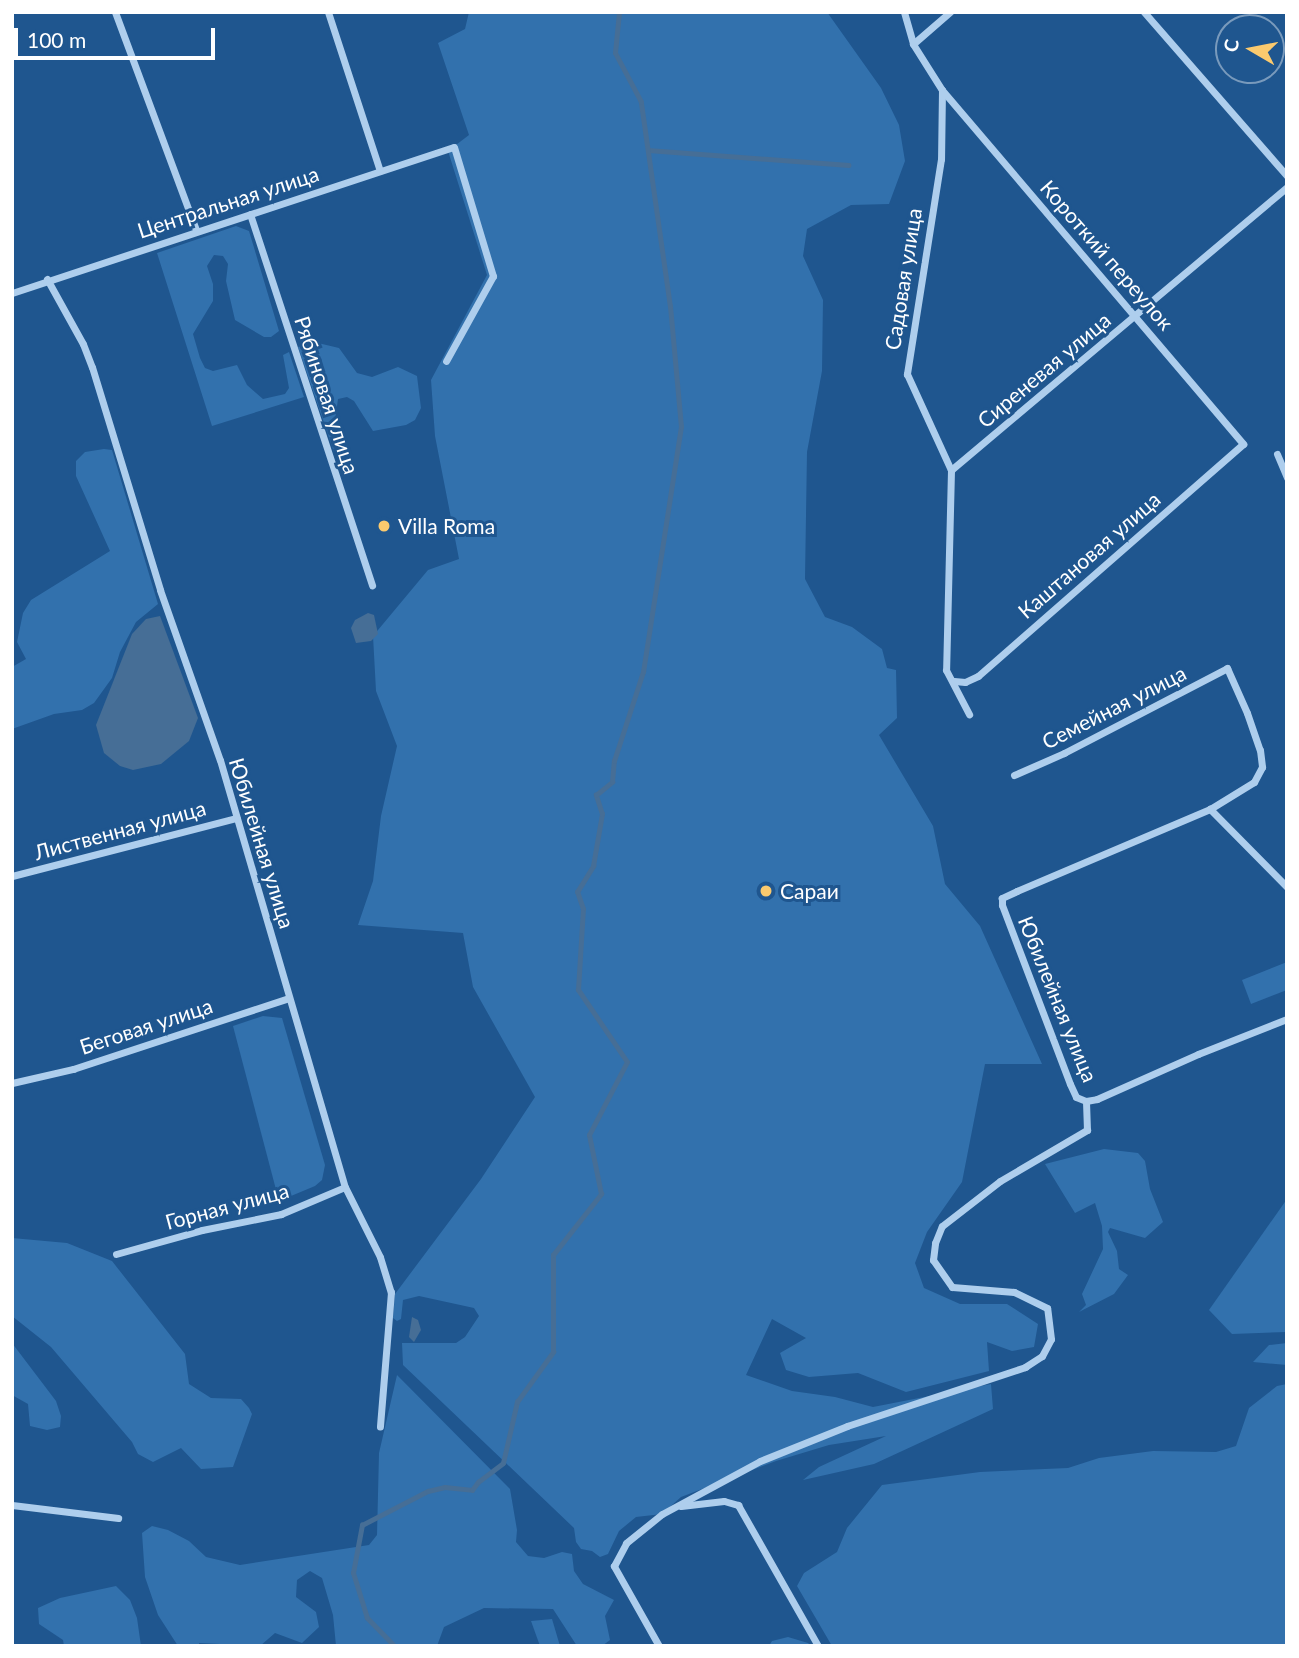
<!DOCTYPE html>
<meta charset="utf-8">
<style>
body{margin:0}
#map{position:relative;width:1299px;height:1658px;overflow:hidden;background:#1f568f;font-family:Lato,sans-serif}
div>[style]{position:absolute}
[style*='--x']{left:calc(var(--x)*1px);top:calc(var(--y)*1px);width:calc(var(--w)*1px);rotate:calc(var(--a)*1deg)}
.green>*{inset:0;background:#3271ad}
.water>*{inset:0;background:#466e96}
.stream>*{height:4.5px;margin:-2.25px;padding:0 2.25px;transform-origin:2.25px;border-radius:2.25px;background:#466e96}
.street>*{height:7px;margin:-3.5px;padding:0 3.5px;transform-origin:3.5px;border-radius:3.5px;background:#aeceed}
.dots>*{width:19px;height:19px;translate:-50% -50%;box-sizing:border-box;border:4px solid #1f568f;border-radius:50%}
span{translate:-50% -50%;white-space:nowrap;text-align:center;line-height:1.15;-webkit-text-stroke:6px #1f568f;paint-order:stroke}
.street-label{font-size:21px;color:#fff}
.poi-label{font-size:21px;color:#fff}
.left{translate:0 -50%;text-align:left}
.frame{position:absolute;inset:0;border:14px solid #fff;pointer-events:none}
.north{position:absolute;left:1215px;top:14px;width:70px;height:70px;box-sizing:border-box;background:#1f568f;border:2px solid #799abc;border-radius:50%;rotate:280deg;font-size:19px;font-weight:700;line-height:28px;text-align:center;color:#fff}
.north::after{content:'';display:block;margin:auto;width:24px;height:32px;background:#fbca6e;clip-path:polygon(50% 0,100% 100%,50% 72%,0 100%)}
.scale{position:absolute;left:14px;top:28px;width:201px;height:32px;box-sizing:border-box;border:4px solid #fff;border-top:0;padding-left:9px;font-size:21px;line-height:24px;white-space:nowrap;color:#fff;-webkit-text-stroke:5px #1f568f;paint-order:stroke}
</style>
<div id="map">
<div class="green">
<i style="clip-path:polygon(469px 12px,827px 12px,881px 88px,899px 125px,905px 161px,889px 204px,851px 205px,807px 229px,803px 256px,823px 300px,822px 371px,807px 452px,805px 579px,825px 617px,852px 627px,882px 649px,887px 668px,896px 670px,897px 718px,879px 735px,933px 826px,945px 884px,980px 926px,1042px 1064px,985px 1064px,962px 1182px,927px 1232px,915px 1263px,924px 1288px,960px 1304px,1007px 1304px,1038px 1324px,1034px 1347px,1012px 1351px,987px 1342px,989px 1371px,906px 1392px,858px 1373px,809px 1377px,786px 1370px,780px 1353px,806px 1338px,772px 1319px,746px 1375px,792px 1391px,835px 1397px,873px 1407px,991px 1384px,993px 1409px,874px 1464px,803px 1480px,819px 1467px,886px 1436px,829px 1445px,776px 1461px,681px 1497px,662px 1514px,636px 1517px,619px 1531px,608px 1554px,600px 1557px,592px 1551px,581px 1549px,576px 1542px,574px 1528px,403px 1365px,402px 1343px,456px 1343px,465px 1337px,479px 1316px,474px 1308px,419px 1296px,403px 1300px,401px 1319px,397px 1321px,393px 1318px,395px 1294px,481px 1179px,535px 1097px,473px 987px,463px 933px,358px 925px,373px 881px,381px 816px,397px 746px,376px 691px,373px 636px,428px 570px,459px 559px,435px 436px,431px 380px,487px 275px,448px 151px,469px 135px,438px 43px,465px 29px)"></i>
<i style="clip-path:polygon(236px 226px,249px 231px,279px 331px,271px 337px,264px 337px,235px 320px,226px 281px,228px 264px,223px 256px,214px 255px,207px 266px,213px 284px,213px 301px,193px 334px,200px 358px,205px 368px,213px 371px,237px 365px,247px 385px,263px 399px,285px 394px,289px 388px,283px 355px,289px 352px,304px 397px,212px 426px,157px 253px)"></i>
<i style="clip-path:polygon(318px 343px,339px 348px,357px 373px,372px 377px,398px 367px,417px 376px,421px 408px,415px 420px,406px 425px,373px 431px,354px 401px,347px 397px,338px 399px,335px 421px,350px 452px,342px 455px,334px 452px,298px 347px)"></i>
<i style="clip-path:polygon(104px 449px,112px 450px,158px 604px,136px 622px,120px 652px,112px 678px,94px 703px,82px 710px,54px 714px,12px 729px,12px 667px,26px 659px,17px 642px,23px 613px,31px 600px,110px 551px,76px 476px,76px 461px,85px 452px)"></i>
<i style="clip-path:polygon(1287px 962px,1287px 990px,1251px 1004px,1242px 980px)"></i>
<i style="clip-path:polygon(263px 1016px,282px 1018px,325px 1165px,322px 1180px,315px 1186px,279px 1201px,233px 1026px)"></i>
<i style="clip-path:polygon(1104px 1149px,1138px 1153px,1145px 1161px,1150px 1189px,1163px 1222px,1145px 1238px,1110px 1228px,1108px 1232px,1117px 1251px,1119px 1269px,1128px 1275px,1114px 1294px,1079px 1312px,1086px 1305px,1082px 1294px,1103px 1249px,1102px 1226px,1095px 1203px,1075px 1213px,1045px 1164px)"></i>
<i style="clip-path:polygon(1287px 1199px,1287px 1332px,1232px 1334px,1209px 1310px)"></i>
<i style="clip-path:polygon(12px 1238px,67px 1243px,112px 1261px,185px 1354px,189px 1384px,211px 1398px,241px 1399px,249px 1408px,252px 1414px,233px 1467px,201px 1469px,181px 1448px,153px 1462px,138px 1454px,132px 1442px,51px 1347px,12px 1316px)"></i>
<i style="clip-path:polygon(12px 1343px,56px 1401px,61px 1416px,60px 1427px,47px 1430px,30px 1426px,28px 1404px,12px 1395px)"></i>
<i style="clip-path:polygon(1287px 1343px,1287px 1365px,1253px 1362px,1269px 1345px)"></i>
<i style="clip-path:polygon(397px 1375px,510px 1489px,517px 1530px,516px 1542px,528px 1556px,544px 1558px,562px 1552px,572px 1554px,574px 1571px,583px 1584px,614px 1600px,605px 1616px,610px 1640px,602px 1646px,577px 1646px,553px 1609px,484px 1608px,444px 1627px,437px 1646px,336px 1646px,333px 1615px,322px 1578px,310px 1571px,297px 1580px,296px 1597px,316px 1612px,319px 1627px,302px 1643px,275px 1633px,260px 1646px,199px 1643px,199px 1646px,178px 1646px,158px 1615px,145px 1577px,142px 1533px,152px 1526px,168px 1530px,189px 1541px,206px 1557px,240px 1565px,369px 1545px,377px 1535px,379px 1453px)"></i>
<i style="clip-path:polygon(1287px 1384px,1287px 1646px,832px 1646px,797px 1586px,804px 1573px,837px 1552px,847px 1528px,882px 1485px,980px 1472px,1068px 1468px,1099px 1458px,1153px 1451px,1216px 1452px,1236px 1446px,1249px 1408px,1277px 1386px)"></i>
<i style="clip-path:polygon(116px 1586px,130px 1600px,137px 1618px,141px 1646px,64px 1646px,63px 1640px,39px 1624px,38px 1608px,60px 1598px)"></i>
<i style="clip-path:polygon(552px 1619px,560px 1646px,540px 1646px,531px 1621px)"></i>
<i style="clip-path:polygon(788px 1637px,808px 1643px,811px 1646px,769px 1646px,772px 1641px)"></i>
</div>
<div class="water">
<i style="clip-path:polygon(368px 613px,374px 615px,378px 634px,371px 641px,356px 643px,351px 628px,355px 620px)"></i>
<i style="clip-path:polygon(160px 616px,198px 718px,189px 741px,161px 764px,133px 770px,120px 766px,104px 753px,96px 725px,132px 634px,146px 619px)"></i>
<i style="clip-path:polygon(412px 1317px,418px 1320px,421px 1330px,414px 1342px,409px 1337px)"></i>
</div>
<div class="stream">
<i style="--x:648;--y:150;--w:201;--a:4.3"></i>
<i style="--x:394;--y:1646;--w:39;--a:-134"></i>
<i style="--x:367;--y:1618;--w:47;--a:-107.3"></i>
<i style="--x:353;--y:1573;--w:49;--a:-79.4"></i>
<i style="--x:362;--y:1525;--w:74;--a:-27.3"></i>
<i style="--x:428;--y:1491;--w:17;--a:-13"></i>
<i style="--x:445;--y:1487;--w:27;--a:6"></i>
<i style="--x:472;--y:1490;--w:10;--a:-53"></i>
<i style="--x:478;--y:1482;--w:31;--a:-37"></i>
<i style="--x:503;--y:1463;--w:63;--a:-77.1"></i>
<i style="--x:517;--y:1402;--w:62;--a:-54.2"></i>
<i style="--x:553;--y:1352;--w:97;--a:-90"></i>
<i style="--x:553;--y:1255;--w:78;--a:-51.8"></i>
<i style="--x:601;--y:1194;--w:60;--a:-101.5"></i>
<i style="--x:589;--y:1135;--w:82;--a:-62.5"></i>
<i style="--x:627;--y:1062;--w:87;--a:-124.2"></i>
<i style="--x:578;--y:990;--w:81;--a:-86.5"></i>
<i style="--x:583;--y:909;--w:18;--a:-109"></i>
<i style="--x:577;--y:892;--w:31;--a:-58"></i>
<i style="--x:593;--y:866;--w:53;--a:-80.2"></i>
<i style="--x:602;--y:814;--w:20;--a:-108"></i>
<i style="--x:596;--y:795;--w:21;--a:-39"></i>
<i style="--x:612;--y:782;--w:21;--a:-85"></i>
<i style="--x:614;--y:761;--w:94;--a:-72"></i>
<i style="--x:643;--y:672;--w:248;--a:-81.2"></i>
<i style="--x:681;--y:427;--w:121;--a:-95.2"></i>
<i style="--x:670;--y:307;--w:207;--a:-98.1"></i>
<i style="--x:641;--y:102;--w:55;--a:-118"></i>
<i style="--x:615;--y:53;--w:41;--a:-84.4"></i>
</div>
<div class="street">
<i style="--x:115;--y:12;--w:233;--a:69.6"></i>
<i style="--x:328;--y:12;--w:167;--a:71.9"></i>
<i style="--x:904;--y:12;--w:33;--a:74"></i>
<i style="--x:913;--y:44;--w:54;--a:57.8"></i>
<i style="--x:942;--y:90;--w:69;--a:90.8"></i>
<i style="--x:941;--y:159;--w:218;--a:99"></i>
<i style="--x:907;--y:374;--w:106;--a:65.4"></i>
<i style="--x:951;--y:470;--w:200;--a:91.4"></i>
<i style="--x:946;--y:670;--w:50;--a:62.4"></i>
<i style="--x:1144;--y:12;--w:218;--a:48.9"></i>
<i style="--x:913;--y:44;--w:49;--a:-40.9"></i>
<i style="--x:942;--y:90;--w:465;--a:49.6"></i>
<i style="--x:1243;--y:444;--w:352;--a:138.8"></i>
<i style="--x:978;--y:676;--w:14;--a:155"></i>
<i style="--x:965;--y:682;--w:11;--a:-175"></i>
<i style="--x:250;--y:214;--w:391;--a:71.8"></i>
<i style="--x:47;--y:279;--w:74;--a:61"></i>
<i style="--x:83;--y:344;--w:25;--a:69"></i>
<i style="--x:92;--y:367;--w:233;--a:73"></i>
<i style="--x:160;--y:590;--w:180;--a:70.6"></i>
<i style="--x:220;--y:760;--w:445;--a:73.7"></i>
<i style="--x:345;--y:1187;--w:78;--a:63.4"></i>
<i style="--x:380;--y:1257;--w:37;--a:73"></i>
<i style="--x:391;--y:1292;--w:135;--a:94.7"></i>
<i style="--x:12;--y:293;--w:465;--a:-18.3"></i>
<i style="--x:454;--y:147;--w:135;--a:73.2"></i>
<i style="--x:493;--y:276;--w:97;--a:118.9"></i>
<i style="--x:1277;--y:454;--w:26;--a:67"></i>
<i style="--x:951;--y:470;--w:439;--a:-40.1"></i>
<i style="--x:1014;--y:775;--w:55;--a:-23.7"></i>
<i style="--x:1064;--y:753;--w:184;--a:-27.5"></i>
<i style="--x:1227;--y:668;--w:49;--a:66"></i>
<i style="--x:1247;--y:713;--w:39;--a:71"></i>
<i style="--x:1260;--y:750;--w:17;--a:83"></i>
<i style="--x:1262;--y:767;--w:17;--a:118"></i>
<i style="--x:1254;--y:782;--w:52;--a:148.5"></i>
<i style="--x:12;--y:876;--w:232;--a:-14.5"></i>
<i style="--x:1287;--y:887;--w:110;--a:-134.6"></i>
<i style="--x:1210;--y:809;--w:210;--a:157"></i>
<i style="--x:1017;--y:891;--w:17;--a:155"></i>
<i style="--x:1002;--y:898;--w:7;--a:90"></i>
<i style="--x:1002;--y:905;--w:191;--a:69.2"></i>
<i style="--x:1070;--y:1084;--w:14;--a:65"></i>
<i style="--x:1076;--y:1097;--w:11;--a:22"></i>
<i style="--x:1086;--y:1101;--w:11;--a:-10"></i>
<i style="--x:1097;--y:1099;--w:111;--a:-24"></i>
<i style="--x:1198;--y:1054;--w:96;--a:-21.5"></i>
<i style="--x:12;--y:1083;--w:63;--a:-12.9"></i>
<i style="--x:73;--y:1069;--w:227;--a:-18.2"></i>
<i style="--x:116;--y:1254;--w:89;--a:-15.6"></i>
<i style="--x:202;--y:1230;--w:81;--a:-11.4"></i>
<i style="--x:281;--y:1214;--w:69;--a:-22.9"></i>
<i style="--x:12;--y:1505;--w:107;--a:7"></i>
<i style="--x:681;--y:1506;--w:43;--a:-6.6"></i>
<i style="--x:724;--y:1501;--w:15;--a:16"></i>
<i style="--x:738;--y:1505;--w:162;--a:60.4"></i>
<i style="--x:659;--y:1646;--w:92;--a:-119.4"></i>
<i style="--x:614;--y:1566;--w:26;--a:-62"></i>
<i style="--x:626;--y:1543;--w:46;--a:-38.9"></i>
<i style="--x:662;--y:1514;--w:111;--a:-28.4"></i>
<i style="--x:760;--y:1461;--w:94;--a:-21.9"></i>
<i style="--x:847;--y:1426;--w:188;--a:-18.3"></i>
<i style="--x:1025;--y:1367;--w:20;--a:-33"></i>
<i style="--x:1042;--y:1356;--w:19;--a:-62"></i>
<i style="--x:1051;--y:1339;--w:31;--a:-97"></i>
<i style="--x:1047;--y:1308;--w:37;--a:-154"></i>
<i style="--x:1014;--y:1292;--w:62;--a:-175.4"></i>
<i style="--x:952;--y:1287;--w:33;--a:-125"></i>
<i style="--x:933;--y:1260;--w:17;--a:-83"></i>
<i style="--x:935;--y:1243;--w:18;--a:-68"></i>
<i style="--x:942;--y:1226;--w:73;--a:-37.8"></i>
<i style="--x:1000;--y:1181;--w:101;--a:-30.4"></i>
<i style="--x:1087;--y:1130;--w:29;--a:-92"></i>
</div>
<div class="dots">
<i style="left:384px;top:526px;background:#fbca6e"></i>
<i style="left:766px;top:891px;background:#fbca6e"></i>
</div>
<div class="street-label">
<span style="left:228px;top:202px;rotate:-18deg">Центральная улица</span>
<span style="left:1107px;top:255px;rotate:49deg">Короткий переулок</span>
<span style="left:903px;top:279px;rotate:-81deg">Садовая улица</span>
<span style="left:1044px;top:370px;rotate:-40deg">Сиреневая улица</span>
<span style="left:327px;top:395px;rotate:72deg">Рябиновая улица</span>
<span style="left:1089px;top:555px;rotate:-41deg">Каштановая улица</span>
<span style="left:1114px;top:707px;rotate:-27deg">Семейная улица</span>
<span style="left:120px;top:830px;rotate:-15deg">Лиственная улица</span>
<span style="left:262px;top:843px;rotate:73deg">Юбилейная улица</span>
<span style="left:1058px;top:999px;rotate:68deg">Юбилейная улица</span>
<span style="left:146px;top:1026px;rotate:-18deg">Беговая улица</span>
<span style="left:227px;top:1206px;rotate:-15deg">Горная улица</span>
</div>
<div class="poi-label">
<span class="left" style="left:398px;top:526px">Villa Roma</span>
<span class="left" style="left:780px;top:891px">Сараи</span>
</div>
<div class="frame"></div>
<div class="north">С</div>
<div class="scale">100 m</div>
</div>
